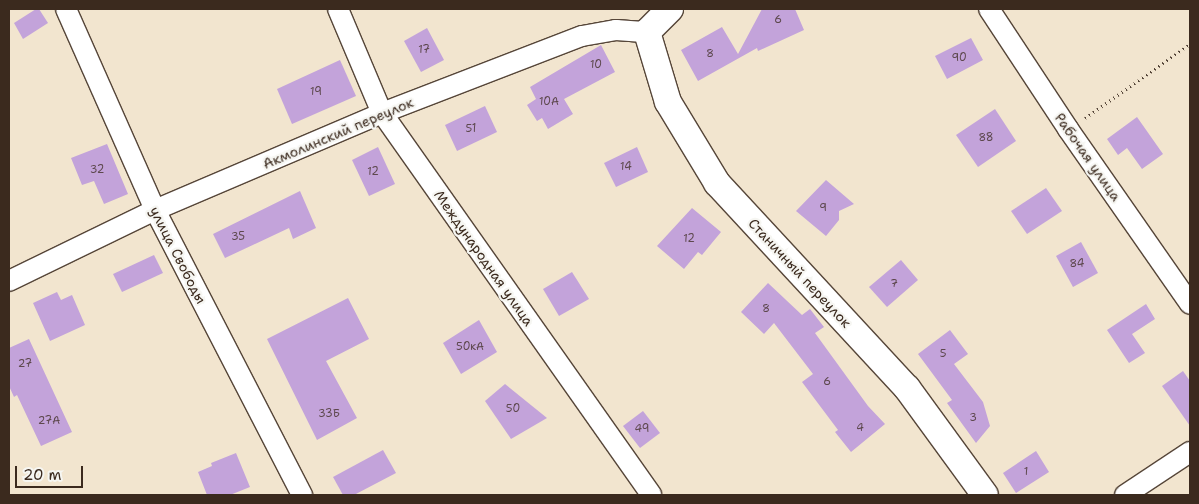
<!DOCTYPE html>
<meta charset="utf-8">
<style>
body{margin:0}
#map{position:relative;width:1199px;height:504px;overflow:hidden;background:#f2e5cf;font-family:"Shantell Sans",sans-serif}
div>[style]{position:absolute}
[style*='--x']{left:calc(var(--x)*1px);top:calc(var(--y)*1px);width:calc(var(--w)*1px);rotate:calc(var(--a)*1deg)}
.building>*{inset:0;background:#c3a3da}
.path>*{height:3px;margin-top:-1.5px;transform-origin:0;background:repeating-linear-gradient(90deg,#564639 0 1px,transparent 0 5px)}
.roads{filter:drop-shadow(1px 0 #564639) drop-shadow(-1px 0 #564639) drop-shadow(0 1px #564639) drop-shadow(0 -1px #564639)}
.minor>*{height:20px;margin:-10px;padding:0 10px;transform-origin:10px;border-radius:10px;background:#fff}
.tertiary>*{height:26px;margin:-13px;padding:0 13px;transform-origin:13px;border-radius:13px;background:#fff}
span{translate:-50% -50%;white-space:nowrap;text-align:center;line-height:1.15;-webkit-text-stroke:4.5px #f6f6f2;paint-order:stroke}
.number-label{font-size:11px;color:#5d484d}
.number-label span{-webkit-text-stroke-width:0}
.street-label{font-size:14px;color:#3b2a1e}
.frame{position:absolute;inset:0;border:10px solid #3b2a1e;pointer-events:none}
.scale{position:absolute;left:15px;top:466px;width:68px;height:22px;box-sizing:border-box;border:2px solid #3b2a1e;border-top:0;padding-left:6px;font-size:15px;line-height:18px;white-space:nowrap;color:#3b2a1e;-webkit-text-stroke:4px #f6f6f2;paint-order:stroke}
</style>
<div id="map">
<div class="building">
<i style="clip-path:polygon(36px 9px,39px 9px,48px 23px,23px 39px,14px 23px)"></i>
<i style="clip-path:polygon(762px 9px,795px 9px,804px 30px,758px 51px,757px 48px,698px 81px,681px 50px,722px 27px,738px 54px)"></i>
<i style="clip-path:polygon(427px 28px,444px 60px,421px 72px,404px 41px)"></i>
<i style="clip-path:polygon(971px 38px,983px 60px,947px 79px,935px 56px)"></i>
<i style="clip-path:polygon(601px 45px,615px 72px,564px 99px,573px 114px,548px 129px,542px 118px,537px 121px,527px 105px,536px 99px,530px 87px)"></i>
<i style="clip-path:polygon(340px 60px,356px 96px,292px 124px,277px 89px)"></i>
<i style="clip-path:polygon(485px 106px,497px 132px,457px 151px,445px 125px)"></i>
<i style="clip-path:polygon(995px 109px,1016px 141px,978px 167px,956px 135px)"></i>
<i style="clip-path:polygon(1137px 117px,1163px 154px,1142px 169px,1127px 148px,1118px 155px,1107px 139px)"></i>
<i style="clip-path:polygon(107px 144px,128px 194px,104px 204px,94px 181px,82px 185px,71px 158px)"></i>
<i style="clip-path:polygon(378px 147px,395px 184px,369px 196px,352px 160px)"></i>
<i style="clip-path:polygon(637px 147px,648px 172px,616px 187px,604px 163px)"></i>
<i style="clip-path:polygon(826px 180px,854px 204px,839px 211px,839px 220px,826px 236px,796px 211px)"></i>
<i style="clip-path:polygon(1046px 188px,1062px 211px,1027px 234px,1011px 211px)"></i>
<i style="clip-path:polygon(300px 191px,316px 228px,293px 239px,289px 228px,225px 258px,213px 234px)"></i>
<i style="clip-path:polygon(692px 208px,721px 232px,702px 255px,698px 252px,684px 269px,657px 246px)"></i>
<i style="clip-path:polygon(1081px 242px,1098px 273px,1073px 287px,1056px 256px)"></i>
<i style="clip-path:polygon(154px 255px,163px 273px,122px 292px,113px 274px)"></i>
<i style="clip-path:polygon(901px 260px,918px 280px,887px 307px,869px 287px)"></i>
<i style="clip-path:polygon(572px 272px,589px 299px,559px 316px,543px 289px)"></i>
<i style="clip-path:polygon(768px 283px,802px 315px,810px 309px,824px 327px,815px 333px,868px 406px,885px 424px,851px 452px,835px 432px,838px 430px,802px 382px,813px 374px,774px 323px,764px 334px,741px 312px)"></i>
<i style="clip-path:polygon(57px 292px,61px 300px,72px 295px,85px 325px,50px 341px,33px 303px)"></i>
<i style="clip-path:polygon(348px 298px,369px 339px,326px 361px,357px 418px,317px 440px,267px 339px)"></i>
<i style="clip-path:polygon(1146px 304px,1155px 319px,1132px 334px,1145px 353px,1129px 363px,1107px 330px)"></i>
<i style="clip-path:polygon(479px 320px,497px 352px,461px 374px,443px 343px)"></i>
<i style="clip-path:polygon(950px 330px,968px 354px,954px 364px,983px 402px,990px 426px,976px 443px,947px 403px,952px 400px,918px 354px)"></i>
<i style="clip-path:polygon(29px 339px,72px 432px,41px 446px,17px 395px,14px 397px,9px 386px,9px 348px)"></i>
<i style="clip-path:polygon(1183px 371px,1190px 381px,1190px 426px,1162px 386px)"></i>
<i style="clip-path:polygon(505px 384px,547px 418px,511px 439px,485px 401px)"></i>
<i style="clip-path:polygon(643px 411px,660px 433px,640px 448px,623px 426px)"></i>
<i style="clip-path:polygon(383px 450px,396px 473px,354px 495px,343px 495px,333px 477px)"></i>
<i style="clip-path:polygon(1036px 451px,1049px 472px,1016px 493px,1003px 473px)"></i>
<i style="clip-path:polygon(236px 453px,250px 487px,230px 495px,207px 495px,198px 472px,212px 466px,211px 463px)"></i>
</div>
<div class="path">
<i style="--x:1085;--y:118;--w:128;--a:-35.2"></i>
</div>
<div class="roads">
<div class="minor">
<i style="--x:66;--y:9;--w:220;--a:66.1"></i>
<i style="--x:155;--y:210;--w:321;--a:62.7"></i>
<i style="--x:338;--y:9;--w:113;--a:67.1"></i>
<i style="--x:382;--y:113;--w:467;--a:54.8"></i>
<i style="--x:989;--y:9;--w:144;--a:56.6"></i>
<i style="--x:1068;--y:129;--w:213;--a:55.1"></i>
<i style="--x:9;--y:281;--w:162;--a:-25.9"></i>
<i style="--x:155;--y:210;--w:247;--a:-23.1"></i>
<i style="--x:382;--y:113;--w:214;--a:-21.1"></i>
<i style="--x:582;--y:36;--w:35;--a:-10"></i>
<i style="--x:616;--y:30;--w:31;--a:4"></i>
<i style="--x:1125;--y:495;--w:78;--a:-33.5"></i>
</div>
<div class="tertiary">
<i style="--x:670;--y:9;--w:33;--a:135"></i>
<i style="--x:647;--y:32;--w:73;--a:73.3"></i>
<i style="--x:668;--y:102;--w:95;--a:58.8"></i>
<i style="--x:717;--y:183;--w:280;--a:47.2"></i>
<i style="--x:907;--y:388;--w:132;--a:53.9"></i>
</div>
</div>
<div class="number-label">
<span style="left:778px;top:20px">6</span>
<span style="left:424px;top:50px">17</span>
<span style="left:710px;top:54px">8</span>
<span style="left:959px;top:58px">90</span>
<span style="left:596px;top:65px">10</span>
<span style="left:316px;top:92px">19</span>
<span style="left:549px;top:102px">10А</span>
<span style="left:471px;top:129px">51</span>
<span style="left:986px;top:138px">88</span>
<span style="left:626px;top:167px">14</span>
<span style="left:97px;top:170px">32</span>
<span style="left:373px;top:172px">12</span>
<span style="left:823px;top:208px">9</span>
<span style="left:238px;top:237px">35</span>
<span style="left:689px;top:239px">12</span>
<span style="left:1077px;top:264px">84</span>
<span style="left:894px;top:284px">7</span>
<span style="left:766px;top:309px">8</span>
<span style="left:470px;top:347px">50кА</span>
<span style="left:943px;top:354px">5</span>
<span style="left:25px;top:364px">27</span>
<span style="left:827px;top:382px">6</span>
<span style="left:513px;top:409px">50</span>
<span style="left:329px;top:414px">33Б</span>
<span style="left:973px;top:418px">3</span>
<span style="left:49px;top:421px">27А</span>
<span style="left:860px;top:428px">4</span>
<span style="left:642px;top:429px">49</span>
<span style="left:1026px;top:472px">1</span>
</div>
<div class="street-label">
<span style="left:338px;top:133px;rotate:-23deg">Акмолинский переулок</span>
<span style="left:1088px;top:157px;rotate:55deg">Рабочая улица</span>
<span style="left:178px;top:255px;rotate:63deg">улица Свободы</span>
<span style="left:484px;top:258px;rotate:55deg">Международная улица</span>
<span style="left:800px;top:273px;rotate:47deg">Станичный переулок</span>
</div>
<div class="frame"></div>
<div class="scale">20 m</div>
</div>
